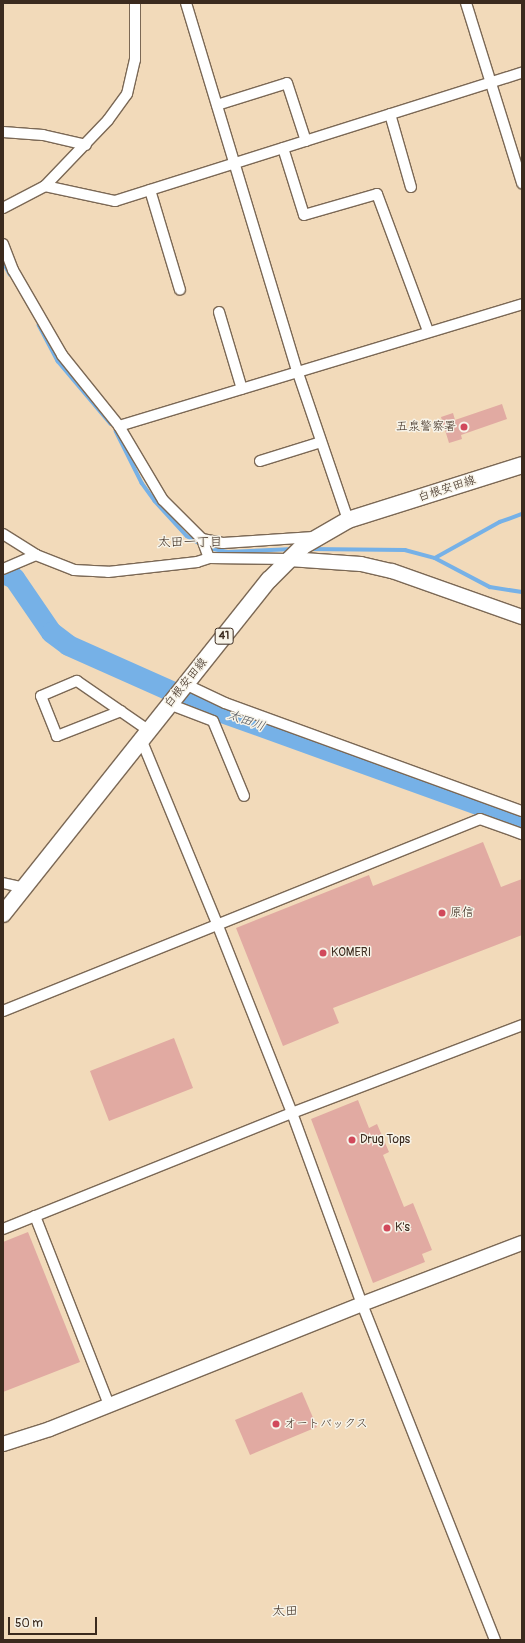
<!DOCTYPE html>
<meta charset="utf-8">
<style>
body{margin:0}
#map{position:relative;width:525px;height:1643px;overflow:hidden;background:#f2daba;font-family:Pangolin,"Klee One",sans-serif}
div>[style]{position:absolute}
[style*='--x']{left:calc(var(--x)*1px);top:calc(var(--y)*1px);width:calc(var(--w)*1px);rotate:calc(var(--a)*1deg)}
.stream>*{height:3.5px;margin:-1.75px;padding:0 1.75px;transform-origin:1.75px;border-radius:1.75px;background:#76b1e7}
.river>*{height:21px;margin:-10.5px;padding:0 10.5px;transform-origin:10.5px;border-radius:10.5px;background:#76b1e7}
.building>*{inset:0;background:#e1aaa2}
.roads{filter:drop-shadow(1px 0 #7b6855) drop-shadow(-1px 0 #7b6855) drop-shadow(0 1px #7b6855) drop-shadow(0 -1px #7b6855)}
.street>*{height:10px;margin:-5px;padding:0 5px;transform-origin:5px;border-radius:5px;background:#fff}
.secondary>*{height:14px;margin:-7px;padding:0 7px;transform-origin:7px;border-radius:7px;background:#fff}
.primary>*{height:16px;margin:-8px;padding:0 8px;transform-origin:8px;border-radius:8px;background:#fff}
.dots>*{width:11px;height:11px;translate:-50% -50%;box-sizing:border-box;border:2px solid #f7f3e8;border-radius:50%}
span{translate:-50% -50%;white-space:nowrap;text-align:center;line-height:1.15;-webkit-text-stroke:3px #f7f3e8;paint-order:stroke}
.shield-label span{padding:1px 3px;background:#f7f3e8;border:1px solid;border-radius:3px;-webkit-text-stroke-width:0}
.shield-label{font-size:11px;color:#3b2a1e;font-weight:700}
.poi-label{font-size:12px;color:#3b2a1e}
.right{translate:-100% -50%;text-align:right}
.left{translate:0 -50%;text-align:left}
.street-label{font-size:12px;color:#3b2a1e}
.neighbourhood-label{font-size:13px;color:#3b2a1e}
.water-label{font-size:13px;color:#4d525a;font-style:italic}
.frame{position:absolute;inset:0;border:4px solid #3b2a1e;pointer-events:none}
.scale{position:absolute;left:8px;top:1617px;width:89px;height:18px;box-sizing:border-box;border:2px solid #3b2a1e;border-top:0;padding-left:5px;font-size:12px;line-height:14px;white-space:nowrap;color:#3b2a1e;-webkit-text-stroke:3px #f7f3e8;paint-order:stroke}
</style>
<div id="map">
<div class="stream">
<i style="--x:3;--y:261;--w:15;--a:62"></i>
<i style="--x:39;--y:325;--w:41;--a:62.2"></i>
<i style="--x:58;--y:361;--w:82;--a:49.9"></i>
<i style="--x:116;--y:431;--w:58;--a:63.4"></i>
<i style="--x:142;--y:483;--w:22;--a:54"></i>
<i style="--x:155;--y:501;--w:47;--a:47.6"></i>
<i style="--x:187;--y:536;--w:16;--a:30"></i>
<i style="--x:208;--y:548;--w:20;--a:11"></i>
<i style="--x:228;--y:552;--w:65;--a:-2.6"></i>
<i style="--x:309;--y:549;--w:96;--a:0.6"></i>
<i style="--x:405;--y:550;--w:31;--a:15"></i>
<i style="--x:435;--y:558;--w:62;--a:27.8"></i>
<i style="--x:490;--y:587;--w:32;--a:9"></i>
<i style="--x:435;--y:558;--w:74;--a:-29"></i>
<i style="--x:500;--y:522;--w:23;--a:-20"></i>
</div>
<div class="river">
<i style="--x:3;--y:573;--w:12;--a:24"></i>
<i style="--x:14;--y:578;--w:65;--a:55.6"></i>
<i style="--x:51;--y:632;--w:21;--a:37"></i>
<i style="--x:68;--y:645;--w:150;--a:24"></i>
<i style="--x:205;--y:706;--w:337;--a:19.8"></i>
</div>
<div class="building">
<i style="clip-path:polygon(502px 404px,507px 419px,461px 435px,462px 439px,449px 443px,441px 417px,453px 413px,455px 420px)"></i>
<i style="clip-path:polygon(483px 842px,501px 887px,522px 879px,522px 935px,333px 1008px,339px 1023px,283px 1046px,236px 928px,369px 875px,373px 886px)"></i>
<i style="clip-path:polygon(174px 1038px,193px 1088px,109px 1121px,90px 1071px)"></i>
<i style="clip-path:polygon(358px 1100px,369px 1128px,377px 1124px,389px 1152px,383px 1155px,404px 1207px,413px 1203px,432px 1250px,422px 1254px,425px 1262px,373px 1283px,311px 1119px)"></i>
<i style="clip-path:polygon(28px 1232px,80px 1362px,3px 1392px,3px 1242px)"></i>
<i style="clip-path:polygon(302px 1392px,317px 1427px,250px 1455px,235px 1420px)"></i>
</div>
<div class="roads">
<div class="street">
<i style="--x:186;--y:3;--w:387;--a:73.2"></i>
<i style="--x:298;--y:373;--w:155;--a:71.2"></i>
<i style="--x:466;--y:3;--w:189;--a:72.7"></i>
<i style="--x:217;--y:105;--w:73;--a:-17.4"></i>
<i style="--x:287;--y:83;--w:61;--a:71.9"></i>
<i style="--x:390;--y:114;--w:76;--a:74"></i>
<i style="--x:3;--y:132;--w:40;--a:4.3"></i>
<i style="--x:43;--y:135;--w:44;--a:13.1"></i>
<i style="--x:283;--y:148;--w:70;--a:72.6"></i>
<i style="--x:304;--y:215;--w:76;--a:-16"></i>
<i style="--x:377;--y:194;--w:146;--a:69.6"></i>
<i style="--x:45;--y:186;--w:72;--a:12.1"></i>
<i style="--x:115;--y:201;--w:427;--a:-17.5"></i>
<i style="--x:150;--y:190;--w:104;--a:73.3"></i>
<i style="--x:3;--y:208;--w:47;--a:-27.6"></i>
<i style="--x:45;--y:186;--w:91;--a:-46.3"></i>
<i style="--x:108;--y:120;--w:32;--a:-54"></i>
<i style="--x:127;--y:94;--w:35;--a:-77"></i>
<i style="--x:135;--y:60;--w:57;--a:-90"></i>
<i style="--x:3;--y:244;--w:28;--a:69"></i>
<i style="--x:13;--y:270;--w:98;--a:60"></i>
<i style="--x:62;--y:355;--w:91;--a:51.2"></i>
<i style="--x:119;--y:426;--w:86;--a:59.3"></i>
<i style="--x:163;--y:500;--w:55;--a:45"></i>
<i style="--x:202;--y:539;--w:20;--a:70"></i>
<i style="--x:219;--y:312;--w:80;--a:73.4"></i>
<i style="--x:119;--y:426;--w:421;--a:-16.8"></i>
<i style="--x:260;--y:461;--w:64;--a:-17.3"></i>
<i style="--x:3;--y:534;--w:39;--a:32"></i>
<i style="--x:36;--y:555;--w:41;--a:21.5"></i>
<i style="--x:74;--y:570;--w:34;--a:3"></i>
<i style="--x:108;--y:572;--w:90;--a:-6.4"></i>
<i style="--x:197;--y:562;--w:13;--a:-18"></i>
<i style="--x:209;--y:558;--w:80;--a:0.7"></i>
<i style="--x:202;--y:539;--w:21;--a:11"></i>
<i style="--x:223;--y:543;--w:91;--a:-3.8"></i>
<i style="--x:3;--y:569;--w:36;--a:-23"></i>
<i style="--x:185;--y:684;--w:44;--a:25.4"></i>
<i style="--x:225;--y:703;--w:316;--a:20"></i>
<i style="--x:169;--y:704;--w:47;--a:21.1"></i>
<i style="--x:213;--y:721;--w:81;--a:67.5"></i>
<i style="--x:121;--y:711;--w:69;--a:158.7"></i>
<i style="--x:57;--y:736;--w:43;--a:-111.8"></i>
<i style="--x:41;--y:696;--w:39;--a:-23"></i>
<i style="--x:77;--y:681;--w:86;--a:34.6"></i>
<i style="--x:141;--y:739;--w:202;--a:67.6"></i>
<i style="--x:218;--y:926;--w:201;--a:68.4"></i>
<i style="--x:292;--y:1113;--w:203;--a:69.9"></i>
<i style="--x:362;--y:1304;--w:361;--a:68.4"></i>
<i style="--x:3;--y:883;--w:22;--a:13"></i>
<i style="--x:3;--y:1011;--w:514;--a:-21.93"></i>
<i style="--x:480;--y:819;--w:45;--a:19.7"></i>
<i style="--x:35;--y:1216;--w:203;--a:68.6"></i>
<i style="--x:3;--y:1229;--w:311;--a:-21.9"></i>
<i style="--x:292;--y:1113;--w:246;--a:-20.9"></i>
</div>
<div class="secondary">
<i style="--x:289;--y:559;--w:72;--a:4"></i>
<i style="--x:361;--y:564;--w:32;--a:13"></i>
<i style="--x:392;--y:571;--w:138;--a:19.5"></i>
<i style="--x:3;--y:1444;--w:49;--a:-17.7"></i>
<i style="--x:50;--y:1429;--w:336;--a:-21.8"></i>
<i style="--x:362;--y:1304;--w:171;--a:-20.9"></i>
</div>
<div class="primary">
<i style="--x:3;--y:914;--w:427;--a:-51.5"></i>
<i style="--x:269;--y:580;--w:48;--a:-45"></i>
<i style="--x:303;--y:546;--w:52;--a:-30"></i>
<i style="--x:348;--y:520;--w:182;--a:-17.5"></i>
</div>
</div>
<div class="dots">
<i style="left:464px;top:427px;background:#d1495b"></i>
<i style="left:442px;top:913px;background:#d1495b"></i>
<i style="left:323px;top:953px;background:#d1495b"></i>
<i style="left:352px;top:1140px;background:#d1495b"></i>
<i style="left:387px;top:1228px;background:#d1495b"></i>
<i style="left:276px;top:1424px;background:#d1495b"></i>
</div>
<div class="shield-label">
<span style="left:224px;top:636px">41</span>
</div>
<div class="poi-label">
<span class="right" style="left:456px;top:427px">五泉警察署</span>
<span class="left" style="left:450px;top:913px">原信</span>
<span class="left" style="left:331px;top:953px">KOMERI</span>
<span class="left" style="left:360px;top:1140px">Drug Tops</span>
<span class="left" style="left:395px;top:1228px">K's</span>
<span class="left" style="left:284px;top:1424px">オートバックス</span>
</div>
<div class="street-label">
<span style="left:447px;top:489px;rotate:-18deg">白根安田線</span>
<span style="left:186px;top:683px;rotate:-51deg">白根安田線</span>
</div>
<div class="neighbourhood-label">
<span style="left:190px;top:542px">太田一丁目</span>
<span style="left:285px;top:1611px">太田</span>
</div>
<div class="water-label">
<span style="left:246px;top:721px;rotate:20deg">太田川</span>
</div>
<div class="frame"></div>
<div class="scale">50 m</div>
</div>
